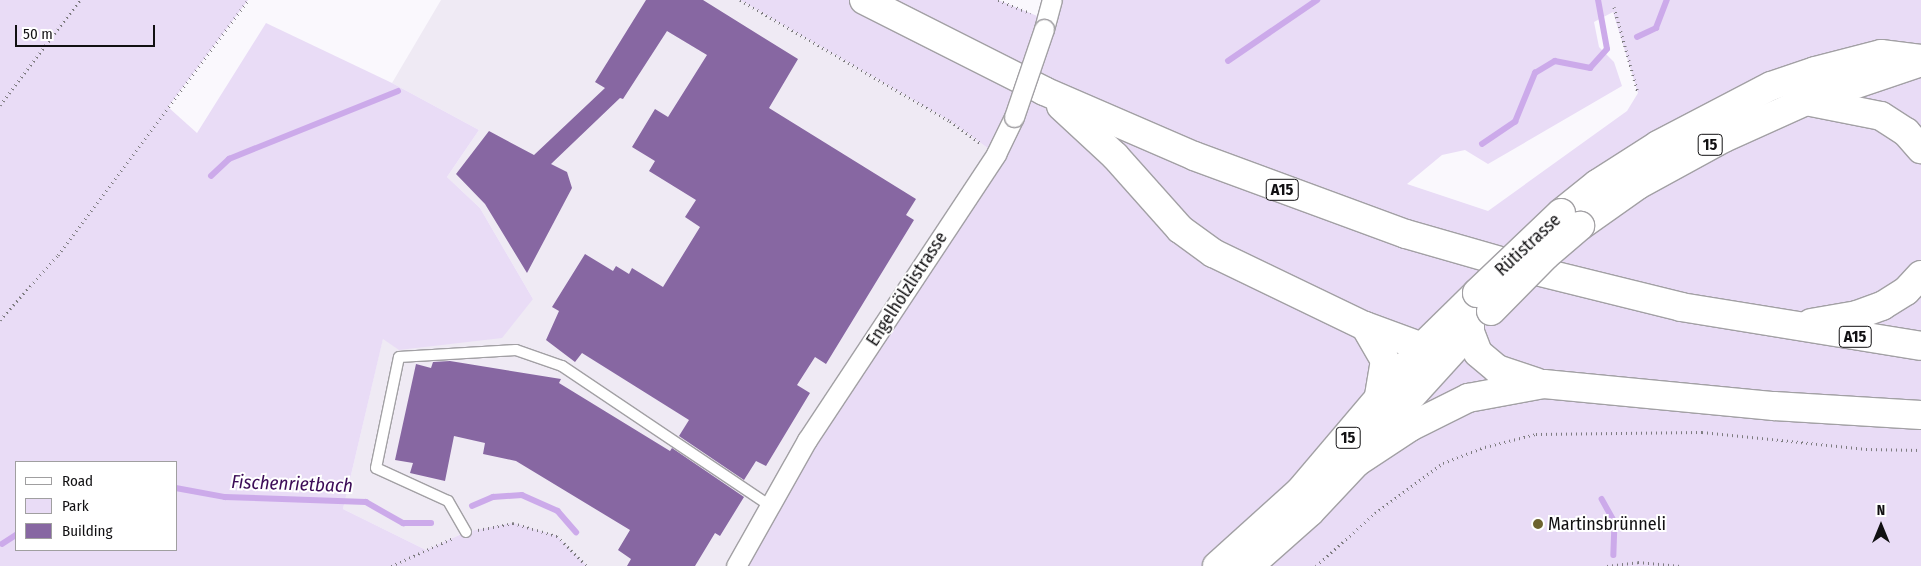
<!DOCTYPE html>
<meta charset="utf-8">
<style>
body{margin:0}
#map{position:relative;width:1921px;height:566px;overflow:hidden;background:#faf8fd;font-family:"Fira Sans Condensed",sans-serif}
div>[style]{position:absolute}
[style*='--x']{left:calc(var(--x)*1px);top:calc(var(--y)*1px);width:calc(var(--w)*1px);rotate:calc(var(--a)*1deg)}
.built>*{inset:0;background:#efeaf4}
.green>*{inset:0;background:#e9dcf6}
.stream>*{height:5.5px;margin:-2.75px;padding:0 2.75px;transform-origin:2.75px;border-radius:2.75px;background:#ccaaea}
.building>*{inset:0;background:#8767a2}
.path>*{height:3px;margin-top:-1.5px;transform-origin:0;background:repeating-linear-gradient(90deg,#7e7c80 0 1px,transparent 0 5px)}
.roads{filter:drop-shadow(1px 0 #a2a0a4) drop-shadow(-1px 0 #a2a0a4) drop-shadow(0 1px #a2a0a4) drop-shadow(0 -1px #a2a0a4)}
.lane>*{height:10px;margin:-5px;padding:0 5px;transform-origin:5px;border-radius:5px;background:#fff}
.street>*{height:19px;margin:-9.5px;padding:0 9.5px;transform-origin:9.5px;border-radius:9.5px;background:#fff}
.primary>*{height:28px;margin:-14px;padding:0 14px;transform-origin:14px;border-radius:14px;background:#fff}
.highway>*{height:28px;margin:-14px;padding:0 14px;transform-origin:14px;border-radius:14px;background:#fff}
.bridges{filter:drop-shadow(1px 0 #a2a0a4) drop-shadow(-1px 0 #a2a0a4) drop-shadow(0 1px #a2a0a4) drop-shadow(0 -1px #a2a0a4)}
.street-bridge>*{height:19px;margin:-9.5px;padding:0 9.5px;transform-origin:9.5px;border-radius:9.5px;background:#fff}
.primary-bridge>*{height:28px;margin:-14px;padding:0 14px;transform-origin:14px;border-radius:14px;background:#fff}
.dots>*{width:14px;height:14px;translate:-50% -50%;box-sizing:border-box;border:2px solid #fff;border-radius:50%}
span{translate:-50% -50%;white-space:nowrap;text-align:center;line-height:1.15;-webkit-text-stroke:4px #fff;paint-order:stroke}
.shield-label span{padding:1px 4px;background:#fff;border:1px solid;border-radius:4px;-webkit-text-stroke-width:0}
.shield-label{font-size:16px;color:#111012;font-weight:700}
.street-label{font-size:18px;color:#111012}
.poi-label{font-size:18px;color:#111012}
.left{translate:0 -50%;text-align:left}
.water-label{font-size:19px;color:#3c0c57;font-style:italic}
.legend{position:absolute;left:15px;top:461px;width:162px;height:90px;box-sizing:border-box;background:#fff;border:1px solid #a09fa0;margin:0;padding:6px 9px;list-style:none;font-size:15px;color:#111012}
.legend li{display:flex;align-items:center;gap:10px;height:25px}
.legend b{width:25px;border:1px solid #a09fa0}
.north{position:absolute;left:1856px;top:501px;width:50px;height:50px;-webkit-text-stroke:4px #fff;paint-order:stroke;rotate:0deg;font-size:14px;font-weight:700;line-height:20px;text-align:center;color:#111012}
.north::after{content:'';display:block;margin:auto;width:18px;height:22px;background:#111012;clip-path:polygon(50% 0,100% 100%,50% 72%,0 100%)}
.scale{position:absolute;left:15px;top:25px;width:140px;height:22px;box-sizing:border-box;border:2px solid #111012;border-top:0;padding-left:6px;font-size:15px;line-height:18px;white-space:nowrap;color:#111012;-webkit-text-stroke:4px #fff;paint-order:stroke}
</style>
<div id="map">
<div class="built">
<i style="clip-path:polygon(441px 0,740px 0,950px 121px,996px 154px,736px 566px,587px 566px,557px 536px,466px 532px,426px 550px,343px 509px,383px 338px,533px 299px,480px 208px,447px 177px,479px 130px,392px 83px)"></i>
</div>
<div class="green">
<i style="clip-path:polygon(evenodd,0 0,248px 0,168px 107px,197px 133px,266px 23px,392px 83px,479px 130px,447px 177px,480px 208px,533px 299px,502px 338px,399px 350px,383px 339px,343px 509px,426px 550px,466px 532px,513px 523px,557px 536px,587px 566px,0 566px,0 0,16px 462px,176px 462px,176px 550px,16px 550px,16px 462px)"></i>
<i style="clip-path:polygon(evenodd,740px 0,998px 0,1047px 20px,1052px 0,1921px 0,1921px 566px,736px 566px,996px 154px,950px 121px,740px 0,1613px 12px,1638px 93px,1627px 111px,1488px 211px,1407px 184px,1442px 155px,1465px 150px,1488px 164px,1622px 86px,1614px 62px,1599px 47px,1594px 22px,1613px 12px)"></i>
</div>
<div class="stream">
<i style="--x:1637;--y:37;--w:21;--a:-25"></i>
<i style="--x:1656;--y:28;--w:30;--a:-69"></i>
<i style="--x:1228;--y:61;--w:108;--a:-34.4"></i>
<i style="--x:1482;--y:144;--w:40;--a:-34"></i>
<i style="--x:1515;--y:122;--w:53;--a:-67.8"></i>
<i style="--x:1535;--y:73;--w:23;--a:-31"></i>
<i style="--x:1555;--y:61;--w:36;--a:11"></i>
<i style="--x:1590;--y:68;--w:25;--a:-48"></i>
<i style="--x:1607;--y:49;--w:50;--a:-100.4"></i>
<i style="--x:211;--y:176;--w:25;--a:-43"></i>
<i style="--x:229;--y:159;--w:182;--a:-21.9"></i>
<i style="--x:176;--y:488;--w:50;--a:10.4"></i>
<i style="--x:225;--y:497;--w:141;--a:2"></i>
<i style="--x:366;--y:502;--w:43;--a:29.6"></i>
<i style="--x:403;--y:523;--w:28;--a:0"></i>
<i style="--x:1602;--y:499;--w:26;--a:61"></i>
<i style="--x:1615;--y:522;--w:33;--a:92"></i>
<i style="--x:472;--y:506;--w:23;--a:-23"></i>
<i style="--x:493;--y:497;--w:29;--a:-4"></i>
<i style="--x:522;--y:495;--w:39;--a:24"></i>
<i style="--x:558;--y:511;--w:28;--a:49"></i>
<i style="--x:2;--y:544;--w:17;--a:-33"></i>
</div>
<div class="building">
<i style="clip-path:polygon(646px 0,703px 0,798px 59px,769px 108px,916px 199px,906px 215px,914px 220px,826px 364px,815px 357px,797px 385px,810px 393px,766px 466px,756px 461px,744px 480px,679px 436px,689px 420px,582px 353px,575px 362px,546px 340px,559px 311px,552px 307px,585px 254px,613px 271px,616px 266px,629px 274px,632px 268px,663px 287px,700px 227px,685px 217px,696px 200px,649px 171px,655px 161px,632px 147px,655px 109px,668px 117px,707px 55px,667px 31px,623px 99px,620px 98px,551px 164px,567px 172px,572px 188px,527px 273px,485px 204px,456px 174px,489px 131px,534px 155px,605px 88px,595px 82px)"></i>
<i style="clip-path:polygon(450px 361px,561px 379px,559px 383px,670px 451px,672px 448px,744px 497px,720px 536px,715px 533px,695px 566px,627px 566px,631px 559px,618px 550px,630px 530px,516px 461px,483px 454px,485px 443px,454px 436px,445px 481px,410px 473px,413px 463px,395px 460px,416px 364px,431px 368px,433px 362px)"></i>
</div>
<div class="path">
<i style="--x:740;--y:0;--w:242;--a:30"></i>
<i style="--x:950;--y:121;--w:39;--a:36"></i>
<i style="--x:998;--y:0;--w:35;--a:22"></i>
<i style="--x:1614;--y:7;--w:89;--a:74.4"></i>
<i style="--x:0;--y:105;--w:132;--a:-52.7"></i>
<i style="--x:0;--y:320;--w:87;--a:-48.3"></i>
<i style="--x:58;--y:255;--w:318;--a:-53.3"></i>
<i style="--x:478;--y:530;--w:36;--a:-11"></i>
<i style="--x:513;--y:523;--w:46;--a:16.5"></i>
<i style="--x:557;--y:536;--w:42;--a:45"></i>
<i style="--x:391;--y:566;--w:68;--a:-24.3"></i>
<i style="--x:1316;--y:566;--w:79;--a:-41.9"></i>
<i style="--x:1375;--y:513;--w:84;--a:-36.3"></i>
<i style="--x:1443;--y:463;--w:45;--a:-20.9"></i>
<i style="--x:1485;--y:447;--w:53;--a:-14.3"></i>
<i style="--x:1536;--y:434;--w:166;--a:-0.7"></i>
<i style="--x:1702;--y:432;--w:165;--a:5.9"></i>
<i style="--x:1866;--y:449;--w:55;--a:1"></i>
<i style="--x:1607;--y:566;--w:31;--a:-7"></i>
<i style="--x:1638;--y:562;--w:43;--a:5.3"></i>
</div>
<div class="roads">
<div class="lane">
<i style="--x:466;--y:532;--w:36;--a:-120"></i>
<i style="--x:448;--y:501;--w:79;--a:-155.4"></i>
<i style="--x:376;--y:468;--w:113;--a:-78.3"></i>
<i style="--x:399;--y:357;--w:117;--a:-3.4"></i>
<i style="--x:516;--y:350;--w:49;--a:19.2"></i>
<i style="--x:562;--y:366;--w:249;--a:33.9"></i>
</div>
<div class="street">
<i style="--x:1044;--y:29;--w:30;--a:-75"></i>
<i style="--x:736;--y:566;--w:145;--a:-60.6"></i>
<i style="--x:807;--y:440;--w:343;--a:-56.5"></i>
<i style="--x:996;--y:154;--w:41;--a:-64.1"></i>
</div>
<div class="primary">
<i style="--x:1561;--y:213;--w:46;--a:-38.9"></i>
<i style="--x:1597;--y:184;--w:72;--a:-32.6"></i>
<i style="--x:1658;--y:145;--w:127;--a:-27.6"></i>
<i style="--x:1771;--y:86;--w:46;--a:-18.8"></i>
<i style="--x:1815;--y:71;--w:68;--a:-14.4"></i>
<i style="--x:1881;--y:54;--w:40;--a:7.1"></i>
<i style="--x:1580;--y:226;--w:71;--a:-35.3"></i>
<i style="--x:1638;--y:185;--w:98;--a:-28.7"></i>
<i style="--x:1724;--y:138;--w:90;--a:-24.3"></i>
<i style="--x:1806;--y:101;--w:121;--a:-18.7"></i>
<i style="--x:1217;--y:566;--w:113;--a:-42.1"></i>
<i style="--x:1301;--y:490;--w:189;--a:-49.7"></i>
<i style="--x:1423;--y:346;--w:76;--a:-44.5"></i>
<i style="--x:1249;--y:566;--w:81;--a:-41.5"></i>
<i style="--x:1310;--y:512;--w:69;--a:-46.8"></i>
<i style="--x:1357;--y:462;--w:48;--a:-52.7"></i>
<i style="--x:1386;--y:424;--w:120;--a:-47.7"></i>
</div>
<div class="highway">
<i style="--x:864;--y:0;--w:202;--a:26.8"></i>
<i style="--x:1044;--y:91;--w:163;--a:23.4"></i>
<i style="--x:1194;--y:156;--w:226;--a:20.2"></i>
<i style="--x:1406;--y:234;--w:127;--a:16"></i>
<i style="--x:1528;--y:269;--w:158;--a:13.9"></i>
<i style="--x:1681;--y:307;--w:243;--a:9.2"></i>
<i style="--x:1806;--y:101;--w:76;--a:11.3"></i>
<i style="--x:1881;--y:116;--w:30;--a:33"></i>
<i style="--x:1906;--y:132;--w:23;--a:49"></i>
<i style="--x:1061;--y:106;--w:74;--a:42.8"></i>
<i style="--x:1115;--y:156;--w:98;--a:48.3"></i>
<i style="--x:1180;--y:229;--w:41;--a:36"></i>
<i style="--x:1213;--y:253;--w:169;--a:25.7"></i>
<i style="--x:1365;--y:326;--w:55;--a:20.1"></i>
<i style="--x:1417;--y:345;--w:36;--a:6"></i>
<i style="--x:1477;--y:293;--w:23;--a:108"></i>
<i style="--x:1470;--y:315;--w:17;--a:90"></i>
<i style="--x:1470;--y:332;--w:22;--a:69"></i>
<i style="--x:1478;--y:353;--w:25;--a:40"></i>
<i style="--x:1497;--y:369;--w:41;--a:18.4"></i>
<i style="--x:1811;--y:323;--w:47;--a:-9.9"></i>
<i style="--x:1857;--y:315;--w:27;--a:-20"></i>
<i style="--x:1882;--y:306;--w:28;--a:-32"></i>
<i style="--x:1906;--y:291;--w:22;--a:-47"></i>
<i style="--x:1365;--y:326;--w:39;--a:60"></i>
<i style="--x:1385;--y:360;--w:43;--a:99.5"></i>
<i style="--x:1357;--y:462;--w:64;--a:-33.4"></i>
<i style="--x:1410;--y:427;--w:65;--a:-26.6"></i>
<i style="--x:1468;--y:398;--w:77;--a:-10.4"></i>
<i style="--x:1544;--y:384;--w:231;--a:5.5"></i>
<i style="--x:1774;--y:406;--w:147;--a:3.5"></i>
</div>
</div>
<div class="bridges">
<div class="street-bridge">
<i style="--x:1014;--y:117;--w:93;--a:-71.2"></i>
</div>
<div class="primary-bridge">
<i style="--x:1477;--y:293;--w:116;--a:-43.6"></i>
<i style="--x:1491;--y:311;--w:78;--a:-45.5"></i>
<i style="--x:1546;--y:255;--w:45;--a:-40.5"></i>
</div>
</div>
<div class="dots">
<i style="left:1538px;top:524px;background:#6d632f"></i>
</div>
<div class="shield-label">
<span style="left:1710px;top:145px">15</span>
<span style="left:1282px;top:190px">A15</span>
<span style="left:1855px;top:337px">A15</span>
<span style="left:1348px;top:438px">15</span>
</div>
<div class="street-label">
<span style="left:1528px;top:245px;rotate:-43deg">Rütistrasse</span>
<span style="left:907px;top:289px;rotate:-57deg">Engelhölzlistrasse</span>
</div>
<div class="poi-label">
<span class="left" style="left:1548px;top:524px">Martinsbrünneli</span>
</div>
<div class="water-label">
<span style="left:292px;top:484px;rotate:2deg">Fischenrietbach</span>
</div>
<ul class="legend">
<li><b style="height:6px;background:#fff"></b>Road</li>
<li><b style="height:14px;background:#e9dcf6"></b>Park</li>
<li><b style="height:14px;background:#8767a2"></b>Building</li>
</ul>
<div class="north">N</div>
<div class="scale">50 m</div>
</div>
